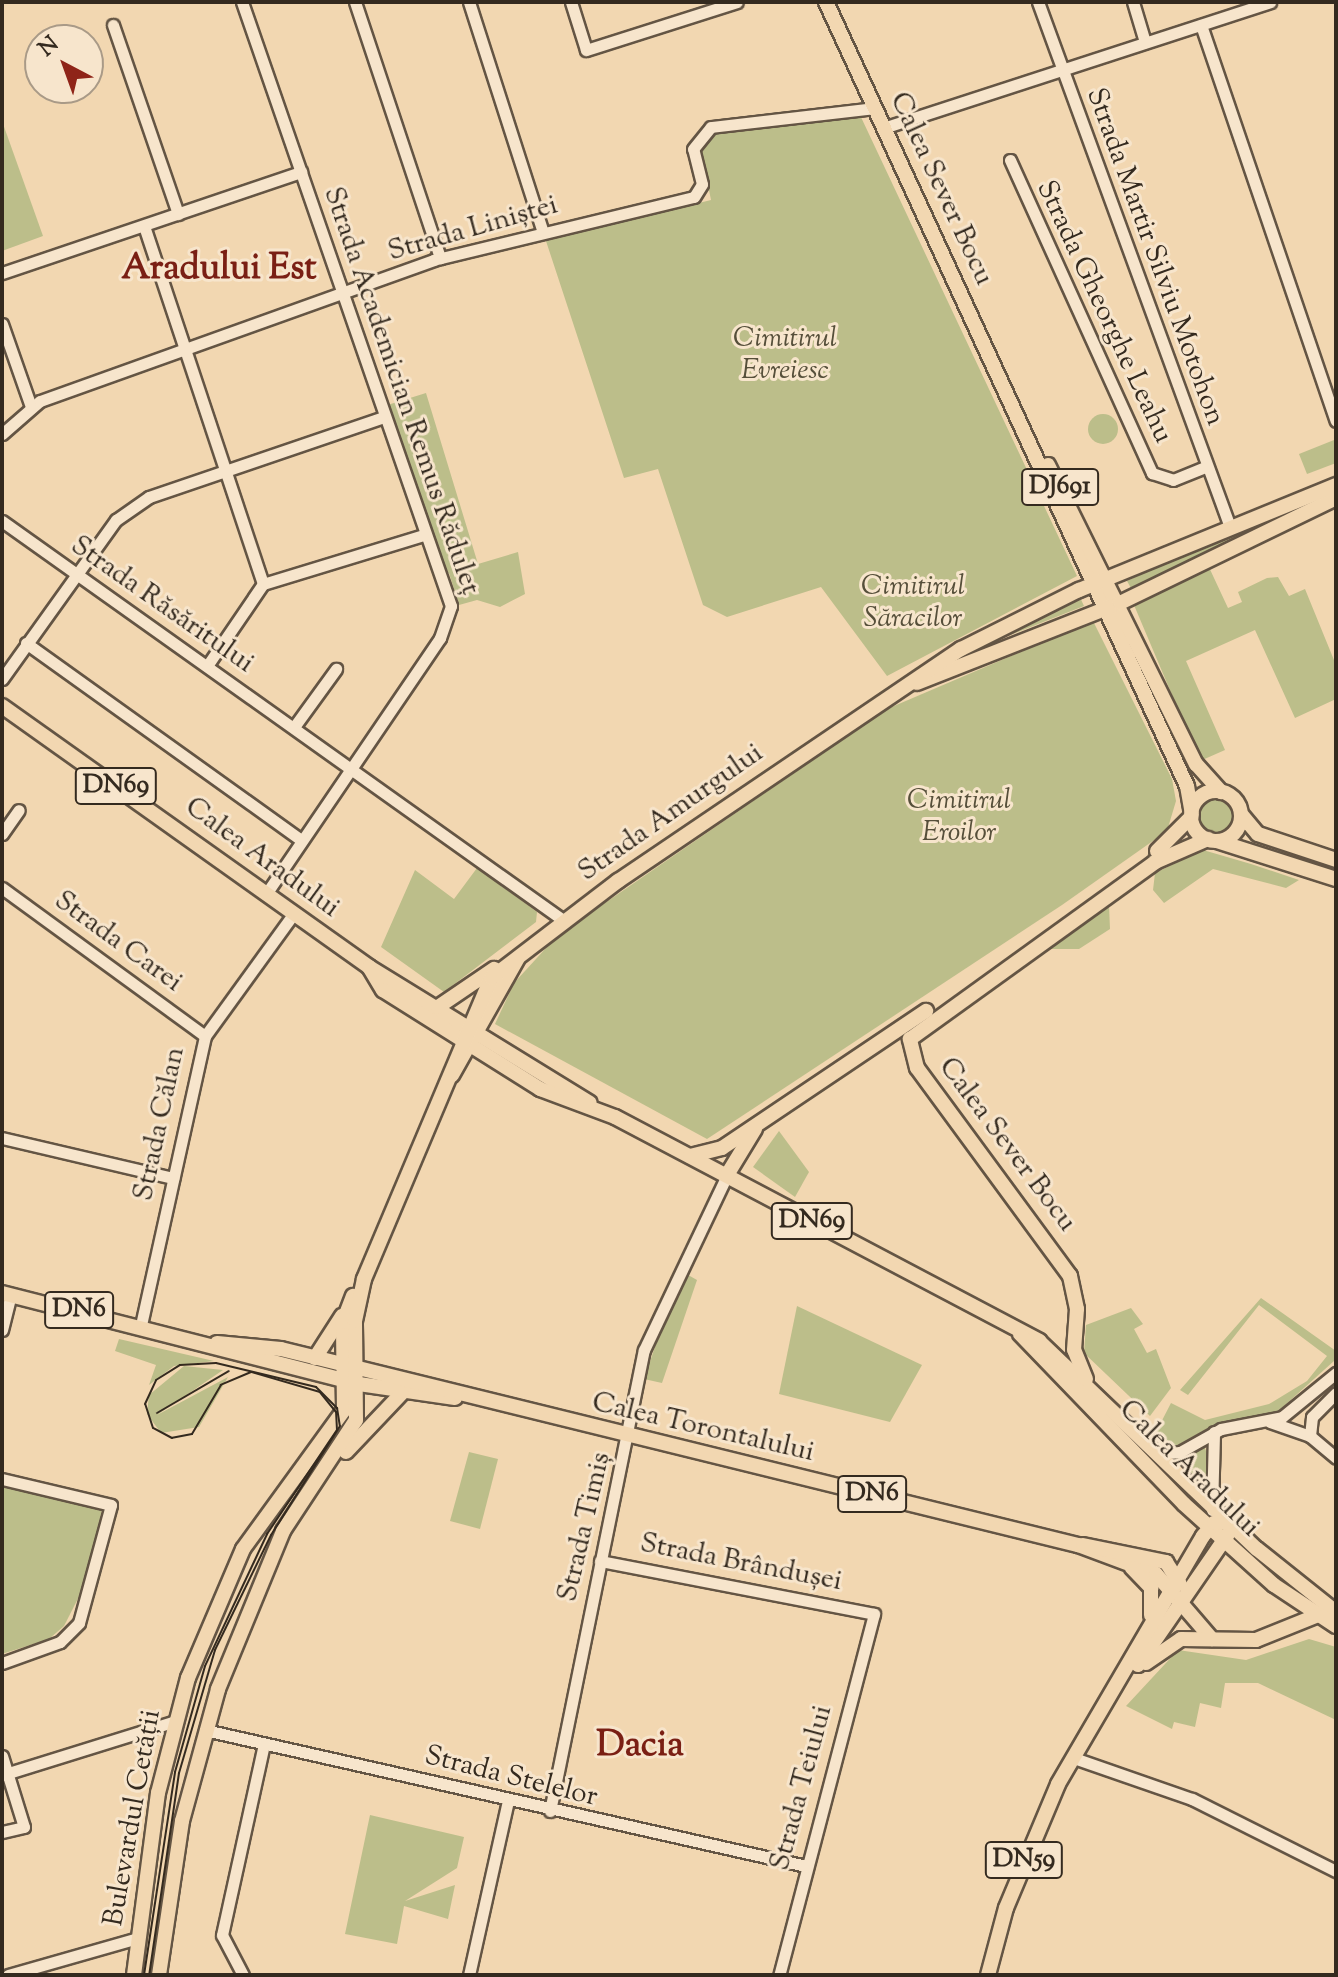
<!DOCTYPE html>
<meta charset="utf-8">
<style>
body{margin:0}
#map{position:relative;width:1338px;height:1977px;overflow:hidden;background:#f2d7b1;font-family:"Sorts Mill Goudy",serif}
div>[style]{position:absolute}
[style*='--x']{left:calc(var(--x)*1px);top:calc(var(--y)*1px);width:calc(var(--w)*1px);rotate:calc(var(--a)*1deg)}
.green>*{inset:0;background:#bcbe8a}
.round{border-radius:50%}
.roads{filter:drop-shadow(2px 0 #645544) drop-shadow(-2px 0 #645544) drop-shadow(0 2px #645544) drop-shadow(0 -2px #645544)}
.minor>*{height:11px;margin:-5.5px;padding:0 5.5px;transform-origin:5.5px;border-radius:5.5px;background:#f7e5cc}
.major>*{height:14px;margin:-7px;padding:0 7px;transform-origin:7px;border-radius:7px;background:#f2d7b1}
.major>.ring{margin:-7px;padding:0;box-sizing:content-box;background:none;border:14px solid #f2d7b1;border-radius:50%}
.tram>*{height:2px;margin:-1px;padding:0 1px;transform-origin:1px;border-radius:1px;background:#342a1f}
span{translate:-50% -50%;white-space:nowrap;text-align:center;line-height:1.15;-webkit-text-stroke:6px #f7e5cc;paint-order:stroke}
.shield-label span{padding:2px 6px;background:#f7e5cc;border:2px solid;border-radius:6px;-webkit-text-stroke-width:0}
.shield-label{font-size:26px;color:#342a1f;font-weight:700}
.street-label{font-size:28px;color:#342a1f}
.park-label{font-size:28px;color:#564f3a;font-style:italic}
.district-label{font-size:36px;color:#7a1f14;font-weight:700}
.frame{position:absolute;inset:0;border:4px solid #342a1f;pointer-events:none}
.north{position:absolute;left:24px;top:24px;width:80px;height:80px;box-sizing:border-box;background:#f7e5cc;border:2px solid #a99a87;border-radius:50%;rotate:319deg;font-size:22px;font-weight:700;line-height:32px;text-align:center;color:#342a1f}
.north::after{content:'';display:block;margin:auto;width:28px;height:36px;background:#8f2418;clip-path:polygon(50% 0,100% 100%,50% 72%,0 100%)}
</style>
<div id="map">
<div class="green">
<i style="clip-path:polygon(860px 115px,1077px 576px,887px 676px,821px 587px,727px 617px,703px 605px,658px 469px,624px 478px,546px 241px,711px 200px,700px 145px,718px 129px)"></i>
<i style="clip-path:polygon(2px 121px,43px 236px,2px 251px)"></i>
<i style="clip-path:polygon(426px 393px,478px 564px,518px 552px,525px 594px,500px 607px,477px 600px,459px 605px,449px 573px,439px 576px,381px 407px)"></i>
<i class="round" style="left:1088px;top:414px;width:30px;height:30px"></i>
<i style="clip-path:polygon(1334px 440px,1336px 463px,1307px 474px,1299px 454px)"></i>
<i style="clip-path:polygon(1336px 492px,1132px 590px,1127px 581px,1197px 547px)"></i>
<i style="clip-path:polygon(1207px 563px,1228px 608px,1242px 602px,1238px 592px,1267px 578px,1278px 577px,1289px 596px,1305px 589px,1336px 665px,1336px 699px,1295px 718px,1255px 630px,1186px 661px,1225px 750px,1200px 761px,1131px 598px)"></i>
<i style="clip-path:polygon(1078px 593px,1084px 606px,954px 657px)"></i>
<i style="clip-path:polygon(1093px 621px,1172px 779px,1176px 801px,1167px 831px,1062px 905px,707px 1139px,495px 1024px,514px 983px,557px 936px,887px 709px)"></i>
<i class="round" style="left:1193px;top:791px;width:48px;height:48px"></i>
<i style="clip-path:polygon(1203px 850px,1251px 864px,1299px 880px,1286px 888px,1213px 869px,1164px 903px,1153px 890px,1155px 873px)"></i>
<i style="clip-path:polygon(477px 868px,537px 912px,536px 922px,444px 992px,381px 947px,415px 870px,454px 899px)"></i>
<i style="clip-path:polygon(1109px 905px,1110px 929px,1079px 949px,1045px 949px)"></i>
<i style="clip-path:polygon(779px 1131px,809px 1172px,795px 1197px,753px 1167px)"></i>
<i style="clip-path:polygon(681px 1271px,697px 1280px,662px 1383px,644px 1379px)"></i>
<i style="clip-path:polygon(1261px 1298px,1336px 1351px,1334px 1361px,1275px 1414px,1208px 1428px,1171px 1449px,1161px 1445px,1155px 1434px,1171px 1403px,1205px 1420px,1269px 1404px,1307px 1381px,1327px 1356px,1259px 1305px,1188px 1395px,1180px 1390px)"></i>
<i style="clip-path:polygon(797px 1306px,922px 1365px,890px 1422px,779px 1394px)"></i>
<i style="clip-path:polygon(1131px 1308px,1143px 1324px,1134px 1329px,1147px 1353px,1156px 1349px,1171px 1388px,1150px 1416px,1084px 1353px,1086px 1325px)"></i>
<i style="clip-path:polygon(119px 1339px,214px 1361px,174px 1366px,149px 1385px,156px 1365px,115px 1351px)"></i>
<i style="clip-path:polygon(184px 1366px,223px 1370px,157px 1415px,228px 1377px,199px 1427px,161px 1433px,147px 1414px,149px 1395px)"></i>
<i style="clip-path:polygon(1203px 1442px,1212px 1469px,1198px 1480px,1174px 1458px)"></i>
<i style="clip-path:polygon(469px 1452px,498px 1459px,480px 1529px,450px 1521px)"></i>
<i style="clip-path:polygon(2px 1483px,102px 1508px,89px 1577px,64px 1626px,49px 1639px,2px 1654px)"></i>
<i style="clip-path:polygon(1309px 1639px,1336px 1647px,1336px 1720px,1258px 1683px,1225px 1683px,1221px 1708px,1200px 1703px,1195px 1727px,1174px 1722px,1172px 1729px,1126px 1706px,1178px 1650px,1246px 1660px)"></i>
<i style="clip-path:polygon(370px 1815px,464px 1837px,457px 1868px,405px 1901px,455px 1885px,448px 1919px,404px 1906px,397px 1944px,345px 1934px)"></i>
</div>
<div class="roads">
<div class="minor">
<i style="--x:242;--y:2;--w:639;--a:70.91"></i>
<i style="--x:451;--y:606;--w:34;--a:109"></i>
<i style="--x:440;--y:638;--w:310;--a:124.2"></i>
<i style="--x:355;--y:2;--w:270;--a:71.6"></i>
<i style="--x:469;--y:2;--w:239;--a:72.2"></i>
<i style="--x:571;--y:2;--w:50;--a:72.6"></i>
<i style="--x:586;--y:50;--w:158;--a:-17.6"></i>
<i style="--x:1038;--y:2;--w:559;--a:69.91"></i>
<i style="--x:1133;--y:2;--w:42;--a:73.3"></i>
<i style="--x:113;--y:25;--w:200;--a:71"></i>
<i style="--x:1201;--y:25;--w:418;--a:71.2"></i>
<i style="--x:883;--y:128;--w:407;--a:-18"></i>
<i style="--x:1010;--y:160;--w:344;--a:65.6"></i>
<i style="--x:1152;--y:473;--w:22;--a:18"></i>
<i style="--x:1173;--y:480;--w:35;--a:-22"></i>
<i style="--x:144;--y:226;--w:377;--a:71.6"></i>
<i style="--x:2;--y:273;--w:316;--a:-18.7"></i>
<i style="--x:2;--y:324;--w:88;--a:70.7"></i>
<i style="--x:2;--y:434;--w:50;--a:-41"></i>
<i style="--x:40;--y:401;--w:418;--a:-19.7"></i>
<i style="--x:433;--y:260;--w:268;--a:-13.6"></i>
<i style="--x:694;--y:197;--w:15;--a:-58"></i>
<i style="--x:702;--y:184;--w:36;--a:-104"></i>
<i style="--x:693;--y:149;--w:28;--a:-51"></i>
<i style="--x:711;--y:127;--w:164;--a:-6.6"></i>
<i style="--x:2;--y:521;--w:688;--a:35.42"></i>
<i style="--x:263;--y:584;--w:167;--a:-17"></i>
<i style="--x:26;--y:643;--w:337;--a:35.6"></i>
<i style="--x:207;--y:666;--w:99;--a:-55.7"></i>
<i style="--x:2;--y:679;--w:196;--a:-54.4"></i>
<i style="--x:116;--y:520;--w:40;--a:-34.9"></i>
<i style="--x:149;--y:497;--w:248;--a:-18.8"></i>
<i style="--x:294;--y:727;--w:72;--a:-54.1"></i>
<i style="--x:2;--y:834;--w:29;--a:-55"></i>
<i style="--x:2;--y:888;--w:251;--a:36.1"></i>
<i style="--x:2;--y:1138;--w:176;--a:13.2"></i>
<i style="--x:141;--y:1325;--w:296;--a:-77.5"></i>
<i style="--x:205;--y:1036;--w:152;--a:-54.1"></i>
<i style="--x:2;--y:1330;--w:36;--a:-76"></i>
<i style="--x:1270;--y:1422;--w:42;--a:19.3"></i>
<i style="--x:1310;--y:1436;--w:34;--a:40"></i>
<i style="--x:1310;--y:1436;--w:19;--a:-84"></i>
<i style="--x:1312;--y:1417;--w:34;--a:-45"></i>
<i style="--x:1157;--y:1454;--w:23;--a:-5"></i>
<i style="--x:1180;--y:1452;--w:47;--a:-29.3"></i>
<i style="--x:1221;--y:1429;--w:62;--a:-11.1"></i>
<i style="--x:1282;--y:1417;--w:70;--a:-39.2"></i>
<i style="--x:2;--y:1479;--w:112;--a:13.4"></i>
<i style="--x:111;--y:1505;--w:122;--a:105.2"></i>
<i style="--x:79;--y:1623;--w:27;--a:135"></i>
<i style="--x:60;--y:1642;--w:62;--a:160.1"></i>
<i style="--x:1212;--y:1510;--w:78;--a:-88.5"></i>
<i style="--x:600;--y:1561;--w:279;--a:10.9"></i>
<i style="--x:874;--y:1614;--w:373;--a:104.7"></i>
<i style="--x:205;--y:1730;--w:616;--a:12.75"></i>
<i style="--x:2;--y:1756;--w:74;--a:72.8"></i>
<i style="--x:24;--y:1827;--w:23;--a:167"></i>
<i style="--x:1074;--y:1758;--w:125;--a:19.2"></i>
<i style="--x:1192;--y:1799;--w:161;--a:26.6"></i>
<i style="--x:2;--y:1775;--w:181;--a:-17.3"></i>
<i style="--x:550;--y:1811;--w:470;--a:-78.5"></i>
<i style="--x:644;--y:1350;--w:194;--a:-64.6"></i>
<i style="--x:8;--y:1975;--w:135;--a:-15.9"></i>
<i style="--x:243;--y:1975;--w:45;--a:-117.7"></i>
<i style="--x:222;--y:1935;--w:196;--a:-77.6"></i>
<i style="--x:469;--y:1975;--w:179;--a:-77.4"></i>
</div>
<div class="major">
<i style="--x:826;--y:2;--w:863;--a:65.28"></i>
<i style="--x:1187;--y:786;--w:28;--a:80"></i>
<i style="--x:1048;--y:465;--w:334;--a:63.7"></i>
<i style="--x:1196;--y:764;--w:38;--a:48"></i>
<i style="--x:917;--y:683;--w:218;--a:-21.5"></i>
<i style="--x:1120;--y:603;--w:240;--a:-25.9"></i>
<i style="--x:2;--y:706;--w:450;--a:35.4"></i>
<i style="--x:369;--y:967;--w:259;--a:31.6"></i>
<i class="ring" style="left:1191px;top:791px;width:36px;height:36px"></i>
<i style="--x:1241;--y:814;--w:26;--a:50"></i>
<i style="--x:1258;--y:834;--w:82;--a:18.4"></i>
<i style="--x:1217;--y:841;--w:125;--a:17.7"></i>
<i style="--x:1157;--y:851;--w:49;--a:-45"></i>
<i style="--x:369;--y:967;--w:27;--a:59"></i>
<i style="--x:383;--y:990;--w:186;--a:32.2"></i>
<i style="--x:540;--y:1089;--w:80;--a:20.5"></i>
<i style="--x:615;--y:1117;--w:480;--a:27.8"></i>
<i style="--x:1039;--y:1341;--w:301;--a:43.7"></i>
<i style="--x:1257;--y:1549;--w:101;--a:38.6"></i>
<i style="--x:438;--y:1007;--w:68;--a:-34.2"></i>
<i style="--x:452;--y:1075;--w:134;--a:-60.6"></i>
<i style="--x:690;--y:1156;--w:33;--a:-14"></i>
<i style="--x:722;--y:1148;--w:246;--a:-33.9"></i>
<i style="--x:727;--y:1175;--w:54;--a:-58.7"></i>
<i style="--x:2;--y:1293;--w:368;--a:14.3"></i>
<i style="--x:359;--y:1384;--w:97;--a:8.3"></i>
<i style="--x:1020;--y:1334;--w:236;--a:46"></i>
<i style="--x:1184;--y:1504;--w:121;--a:42"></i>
<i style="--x:1274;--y:1585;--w:74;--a:33.5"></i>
<i style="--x:217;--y:1343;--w:64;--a:5.4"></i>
<i style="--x:281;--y:1349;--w:821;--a:13.82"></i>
<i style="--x:1078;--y:1545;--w:83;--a:20.4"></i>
<i style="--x:1156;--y:1574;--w:86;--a:49.3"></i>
<i style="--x:315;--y:1358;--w:50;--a:-57.3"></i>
<i style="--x:1086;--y:1379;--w:31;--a:-112"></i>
<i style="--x:1074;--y:1350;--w:41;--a:-85.8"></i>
<i style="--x:1077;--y:1309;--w:34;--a:-102"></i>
<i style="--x:1070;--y:1276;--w:258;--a:-126.3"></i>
<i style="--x:917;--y:1068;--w:30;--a:-104"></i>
<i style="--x:910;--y:1039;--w:302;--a:-35.8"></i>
<i style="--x:1155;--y:862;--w:58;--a:-23.5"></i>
<i style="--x:346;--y:1452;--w:81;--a:-46.5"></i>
<i style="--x:1083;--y:1545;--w:85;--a:11.6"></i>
<i style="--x:1166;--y:1562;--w:26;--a:58"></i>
<i style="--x:1132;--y:1568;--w:28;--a:46"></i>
<i style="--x:1151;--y:1588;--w:27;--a:90"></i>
<i style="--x:1146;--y:1663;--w:42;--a:-34.4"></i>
<i style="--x:1181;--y:1639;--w:75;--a:0.8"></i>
<i style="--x:1256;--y:1640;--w:65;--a:-21.8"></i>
<i style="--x:1138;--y:1665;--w:159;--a:-55.5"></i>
<i style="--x:134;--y:1975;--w:184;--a:-82.5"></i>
<i style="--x:158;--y:1793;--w:119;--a:-75.4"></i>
<i style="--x:188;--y:1678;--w:140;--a:-66.9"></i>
<i style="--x:243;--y:1549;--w:172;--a:-54"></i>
<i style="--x:344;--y:1410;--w:88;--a:-90.7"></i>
<i style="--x:343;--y:1322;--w:28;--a:-69"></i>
<i style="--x:159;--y:1975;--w:156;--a:-81.5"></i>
<i style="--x:182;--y:1821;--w:137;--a:-74.7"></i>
<i style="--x:218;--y:1689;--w:171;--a:-67.6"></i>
<i style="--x:283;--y:1531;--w:133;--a:-56.7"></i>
<i style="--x:356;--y:1420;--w:99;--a:-90.6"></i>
<i style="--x:355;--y:1321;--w:43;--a:-77.9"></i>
<i style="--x:364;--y:1279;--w:327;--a:-67.1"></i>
<i style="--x:491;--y:978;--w:160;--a:-37.4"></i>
<i style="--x:618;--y:881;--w:414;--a:-34.1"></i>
<i style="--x:961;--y:649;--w:132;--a:-26.6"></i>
<i style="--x:1079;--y:590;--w:278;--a:-22.2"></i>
<i style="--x:988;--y:1975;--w:69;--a:-75"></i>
<i style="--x:1006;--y:1908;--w:134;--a:-67.2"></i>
<i style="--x:1058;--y:1784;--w:287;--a:-59.7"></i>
<i style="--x:1203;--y:1536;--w:17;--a:-50"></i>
<i style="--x:1214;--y:1523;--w:15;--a:-4"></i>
</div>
</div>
<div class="tram">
<i style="--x:157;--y:1413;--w:83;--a:-30.3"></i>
<i style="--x:144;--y:1975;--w:205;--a:-81.3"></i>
<i style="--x:175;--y:1772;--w:110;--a:-74.2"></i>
<i style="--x:205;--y:1666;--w:146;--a:-64.8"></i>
<i style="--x:267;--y:1534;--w:125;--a:-56.1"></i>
<i style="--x:337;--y:1430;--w:18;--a:-93"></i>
<i style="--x:336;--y:1412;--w:26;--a:-129"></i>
<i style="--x:320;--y:1392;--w:72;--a:-163.8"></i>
<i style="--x:251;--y:1372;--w:33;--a:157"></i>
<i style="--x:221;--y:1385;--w:57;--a:120.6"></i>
<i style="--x:192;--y:1434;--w:20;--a:169"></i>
<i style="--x:172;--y:1438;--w:21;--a:-152"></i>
<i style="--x:153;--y:1428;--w:25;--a:-108"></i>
<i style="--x:145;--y:1404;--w:26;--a:-65"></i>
<i style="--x:156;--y:1380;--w:28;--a:-32"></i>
<i style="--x:180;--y:1365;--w:36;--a:-3"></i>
<i style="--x:216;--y:1363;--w:103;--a:13.5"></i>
<i style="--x:316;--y:1387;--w:30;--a:45"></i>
<i style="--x:337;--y:1408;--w:18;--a:81"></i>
<i style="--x:340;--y:1426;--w:129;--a:122.3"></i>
<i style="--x:271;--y:1535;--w:128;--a:116"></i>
<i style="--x:215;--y:1650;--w:128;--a:106.3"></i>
<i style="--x:179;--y:1773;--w:204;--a:98.4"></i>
</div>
<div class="shield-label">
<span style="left:1060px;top:487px">DJ691</span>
<span style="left:116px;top:786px">DN69</span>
<span style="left:812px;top:1221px">DN69</span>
<span style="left:79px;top:1310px">DN6</span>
<span style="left:872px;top:1494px">DN6</span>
<span style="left:1024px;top:1860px">DN59</span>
</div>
<div class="street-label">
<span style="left:941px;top:189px;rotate:65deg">Calea Sever Bocu</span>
<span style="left:473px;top:229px;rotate:-16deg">Strada Liniștei</span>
<span style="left:1155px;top:257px;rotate:70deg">Strada Martir Silviu Motohon</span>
<span style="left:1104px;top:312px;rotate:65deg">Strada Gheorghe Leahu</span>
<span style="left:401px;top:391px;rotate:71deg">Strada Academician Remus Răduleț</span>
<span style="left:162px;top:605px;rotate:35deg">Strada Răsăritului</span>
<span style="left:671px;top:813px;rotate:-35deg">Strada Amurgului</span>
<span style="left:262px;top:858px;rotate:36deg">Calea Aradului</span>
<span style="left:118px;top:942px;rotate:36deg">Strada Carei</span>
<span style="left:160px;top:1124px;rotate:-78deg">Strada Călan</span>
<span style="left:1007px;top:1145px;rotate:53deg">Calea Sever Bocu</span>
<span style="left:703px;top:1428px;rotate:13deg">Calea Torontalului</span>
<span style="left:1189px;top:1469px;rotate:44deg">Calea Aradului</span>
<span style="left:585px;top:1527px;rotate:-77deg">Strada Timiș</span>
<span style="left:741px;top:1563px;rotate:11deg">Strada Brândușei</span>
<span style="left:511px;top:1777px;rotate:14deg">Strada Stelelor</span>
<span style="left:802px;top:1788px;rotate:-75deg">Strada Teiului</span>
<span style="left:133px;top:1818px;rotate:-80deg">Bulevardul Cetății</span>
</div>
<div class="park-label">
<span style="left:785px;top:355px">Cimitirul<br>Evreiesc</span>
<span style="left:913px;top:603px">Cimitirul<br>Săracilor</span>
<span style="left:959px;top:817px">Cimitirul<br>Eroilor</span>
</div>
<div class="district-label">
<span style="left:219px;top:270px">Aradului Est</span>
<span style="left:640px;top:1747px">Dacia</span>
</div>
<div class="frame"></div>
<div class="north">N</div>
</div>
